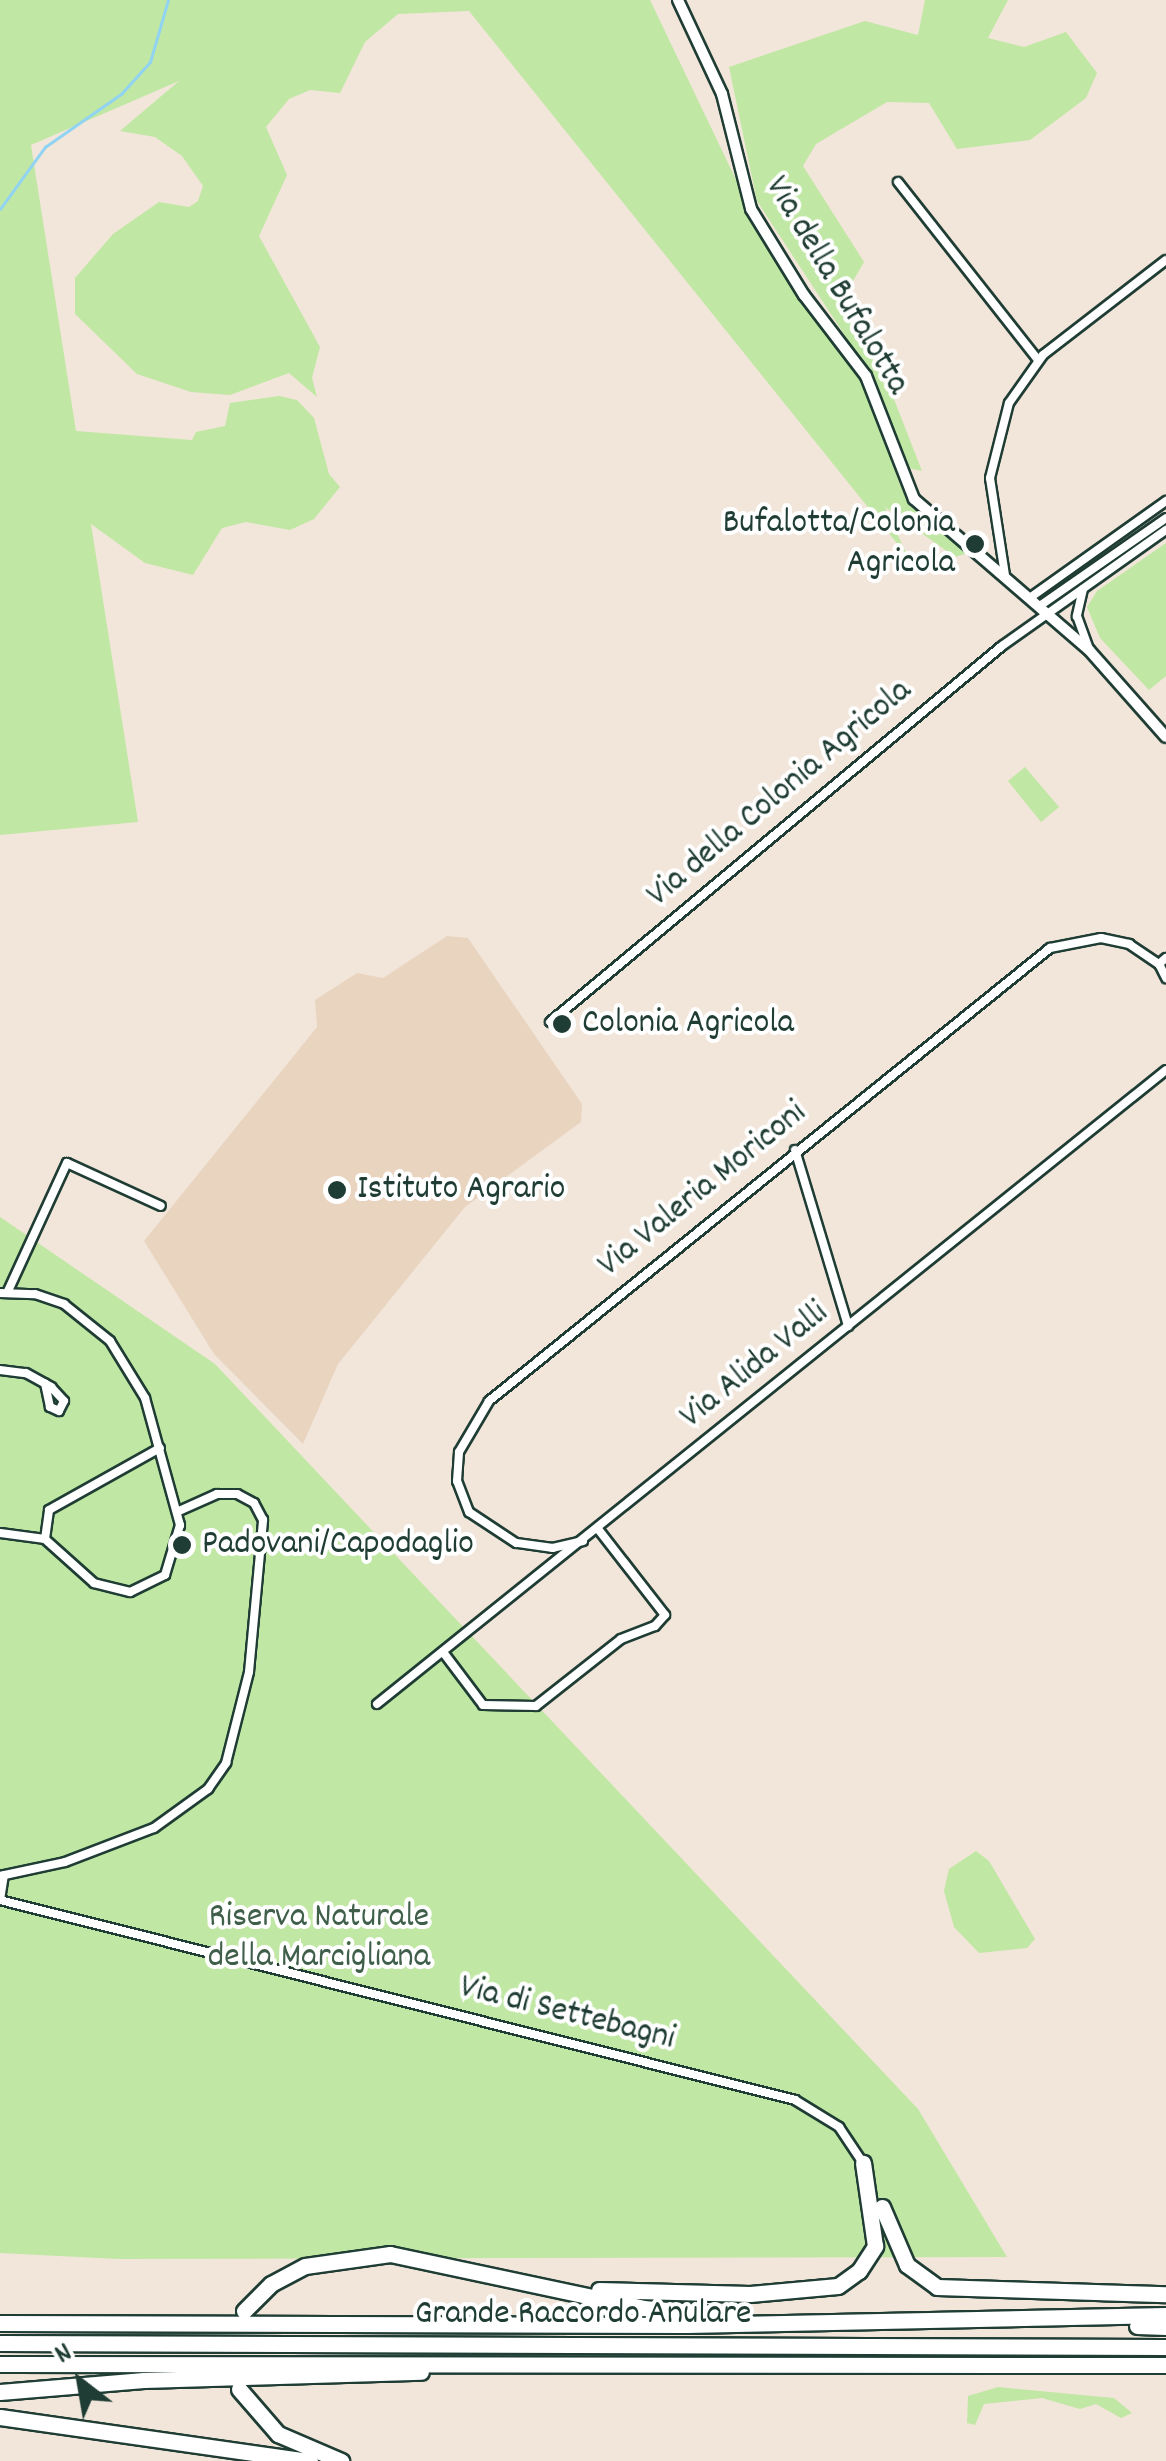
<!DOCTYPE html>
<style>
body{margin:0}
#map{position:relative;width:1166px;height:2461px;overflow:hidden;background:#f2e6da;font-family:Dekko,sans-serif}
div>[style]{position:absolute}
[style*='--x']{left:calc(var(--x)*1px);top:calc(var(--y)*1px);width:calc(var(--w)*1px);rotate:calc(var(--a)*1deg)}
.built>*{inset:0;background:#e9d4c0}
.green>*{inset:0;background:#c0e7a3}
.stream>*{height:2.5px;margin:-1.25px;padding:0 1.25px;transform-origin:1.25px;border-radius:1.25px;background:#91d3f2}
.roads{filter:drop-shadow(2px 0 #1f3d34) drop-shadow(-2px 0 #1f3d34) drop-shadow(0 2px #1f3d34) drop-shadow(0 -2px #1f3d34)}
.minor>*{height:8px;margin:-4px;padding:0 4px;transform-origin:4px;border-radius:4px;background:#fff}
.tertiary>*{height:10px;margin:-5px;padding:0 5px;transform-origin:5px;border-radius:5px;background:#fff}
.motorway>*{height:15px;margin:-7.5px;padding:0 7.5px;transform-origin:7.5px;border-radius:7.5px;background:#fff}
.dots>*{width:28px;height:28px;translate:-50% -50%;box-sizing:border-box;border:5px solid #fff;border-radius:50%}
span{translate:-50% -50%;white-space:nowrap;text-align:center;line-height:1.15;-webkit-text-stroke:8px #fff;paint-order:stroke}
.street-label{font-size:35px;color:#1f3d34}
.poi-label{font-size:35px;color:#1f3d34}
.right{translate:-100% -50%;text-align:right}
.left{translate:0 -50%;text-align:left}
.park-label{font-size:35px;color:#3f5f4a}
.north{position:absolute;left:30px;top:2331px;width:100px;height:100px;-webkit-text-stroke:8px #fff;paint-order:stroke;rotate:329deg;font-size:28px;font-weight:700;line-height:40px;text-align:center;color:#1f3d34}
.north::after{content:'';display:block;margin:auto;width:35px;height:45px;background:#1f3d34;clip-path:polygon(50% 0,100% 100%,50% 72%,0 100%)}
</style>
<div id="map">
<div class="built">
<i style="clip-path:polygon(447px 936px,468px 938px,582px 1104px,581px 1122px,465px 1207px,338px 1364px,303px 1444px,214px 1354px,144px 1241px,317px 1027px,315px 1000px,357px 973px,383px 978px)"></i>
</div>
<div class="green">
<i style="clip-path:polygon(0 0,650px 0,772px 255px,862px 377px,900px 485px,968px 553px,955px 557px,885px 507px,908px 557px,469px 11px,398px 14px,365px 42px,340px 93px,310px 90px,289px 99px,266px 127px,287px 175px,259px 236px,320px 347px,312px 378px,317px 397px,289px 373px,230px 395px,191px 392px,137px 374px,75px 314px,75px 278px,113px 234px,159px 202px,189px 207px,198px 201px,203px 186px,182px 156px,155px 137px,120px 131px,179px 81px,31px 145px,76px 431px,192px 440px,196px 432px,225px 426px,230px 403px,279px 396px,297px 400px,314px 418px,329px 474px,340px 487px,314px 519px,290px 530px,246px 522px,222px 528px,193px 575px,145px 563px,91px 524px,138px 822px,0 835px)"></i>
<i style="clip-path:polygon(925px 0,1008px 0,988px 38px,1024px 47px,1066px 32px,1097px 73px,1086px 98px,1030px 140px,957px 149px,929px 103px,887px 102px,816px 144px,803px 166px,864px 262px,842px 300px,890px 389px,922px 471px,907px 468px,857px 354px,757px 201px,729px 67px,865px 21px,918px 35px)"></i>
<i style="clip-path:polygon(1166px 543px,1166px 676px,1149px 690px,1100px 638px,1087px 607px,1097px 591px)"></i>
<i style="clip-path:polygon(1025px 767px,1059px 807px,1041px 822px,1008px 781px)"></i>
<i style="clip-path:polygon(0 1217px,215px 1364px,918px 2109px,1007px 2257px,118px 2259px,0 2253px)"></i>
<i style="clip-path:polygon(976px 1851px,989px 1861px,1035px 1939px,1027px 1948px,979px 1953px,954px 1927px,944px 1891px,949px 1869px)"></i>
<i style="clip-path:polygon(998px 2387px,1114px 2398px,1132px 2413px,1121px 2418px,1096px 2404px,1080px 2409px,1042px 2398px,984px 2404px,975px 2425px,967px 2423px,968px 2396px)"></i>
</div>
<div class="stream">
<i style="--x:0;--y:209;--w:77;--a:-54"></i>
<i style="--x:45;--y:147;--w:93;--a:-34.9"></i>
<i style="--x:121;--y:94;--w:43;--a:-47.8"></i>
<i style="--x:150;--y:62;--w:65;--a:-73.8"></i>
</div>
<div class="roads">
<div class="minor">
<i style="--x:898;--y:182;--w:226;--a:51.8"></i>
<i style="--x:1005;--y:575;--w:98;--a:-98.8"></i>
<i style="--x:990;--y:478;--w:77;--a:-75.8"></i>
<i style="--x:1009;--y:403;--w:59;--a:-54.7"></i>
<i style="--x:1043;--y:355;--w:155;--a:-37.7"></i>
<i style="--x:1083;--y:589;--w:28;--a:103"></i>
<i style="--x:1077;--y:616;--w:33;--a:70"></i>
<i style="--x:1031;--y:597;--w:166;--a:-35.4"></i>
<i style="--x:1041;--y:605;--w:152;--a:-34.8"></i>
<i style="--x:1159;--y:964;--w:16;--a:63"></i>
<i style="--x:550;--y:1022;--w:588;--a:-39.76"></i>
<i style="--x:1002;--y:646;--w:201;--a:-35.3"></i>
<i style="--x:795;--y:1150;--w:184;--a:73.2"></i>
<i style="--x:8;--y:1291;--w:141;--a:-65.3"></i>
<i style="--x:67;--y:1163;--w:103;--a:24.6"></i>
<i style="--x:0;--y:1293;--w:35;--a:2"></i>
<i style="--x:35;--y:1294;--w:31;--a:19"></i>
<i style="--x:64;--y:1304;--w:59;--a:38.8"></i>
<i style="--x:110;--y:1341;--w:67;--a:58.4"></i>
<i style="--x:145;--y:1398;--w:132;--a:74.6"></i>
<i style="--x:180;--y:1525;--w:52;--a:106.7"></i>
<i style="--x:165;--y:1575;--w:39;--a:154"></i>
<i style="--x:130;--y:1592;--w:37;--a:-166"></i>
<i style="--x:94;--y:1583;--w:66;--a:-138.1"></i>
<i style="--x:45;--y:1539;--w:45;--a:-172.4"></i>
<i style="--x:0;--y:1370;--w:26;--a:7"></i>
<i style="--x:26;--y:1373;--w:29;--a:29"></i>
<i style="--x:51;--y:1387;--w:19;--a:47"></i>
<i style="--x:64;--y:1401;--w:11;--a:117"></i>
<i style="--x:59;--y:1411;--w:10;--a:-156"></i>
<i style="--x:50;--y:1407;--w:24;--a:-102"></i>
<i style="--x:45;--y:1539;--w:29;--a:-82"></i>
<i style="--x:49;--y:1510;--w:127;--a:-29.2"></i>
<i style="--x:583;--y:1541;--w:31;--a:167"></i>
<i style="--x:553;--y:1548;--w:37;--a:-172"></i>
<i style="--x:516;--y:1543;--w:56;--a:-146.6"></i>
<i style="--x:469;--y:1512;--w:33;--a:-111"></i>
<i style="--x:457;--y:1481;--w:29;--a:-86"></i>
<i style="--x:459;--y:1452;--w:59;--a:-59.5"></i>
<i style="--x:489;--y:1401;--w:721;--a:-38.92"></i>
<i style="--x:1050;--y:948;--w:52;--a:-11.1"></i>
<i style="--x:1101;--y:938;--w:29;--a:12"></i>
<i style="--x:1129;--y:944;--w:36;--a:34"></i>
<i style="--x:1159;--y:964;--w:9;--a:-41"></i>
<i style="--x:443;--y:1652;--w:66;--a:53"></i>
<i style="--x:483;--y:1705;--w:53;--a:1.1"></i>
<i style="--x:536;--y:1706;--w:108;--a:-38.2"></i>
<i style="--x:621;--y:1639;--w:36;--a:-21"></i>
<i style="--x:655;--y:1626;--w:15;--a:-48"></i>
<i style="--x:665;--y:1615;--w:109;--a:-127.9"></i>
<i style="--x:377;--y:1704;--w:1012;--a:-38.78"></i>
<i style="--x:0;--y:1876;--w:66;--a:-12.2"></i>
<i style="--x:65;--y:1862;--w:95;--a:-20.9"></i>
<i style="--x:154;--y:1828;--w:67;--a:-35.8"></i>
<i style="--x:208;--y:1789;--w:32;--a:-55"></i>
<i style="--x:226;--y:1763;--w:94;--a:-75.8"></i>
<i style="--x:249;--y:1672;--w:153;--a:-84.7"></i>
<i style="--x:263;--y:1520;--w:19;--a:-118"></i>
<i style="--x:254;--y:1503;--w:19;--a:-152"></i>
<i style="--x:237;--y:1494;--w:20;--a:180"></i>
<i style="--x:217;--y:1494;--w:42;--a:155.9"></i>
<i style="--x:0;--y:1900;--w:820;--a:14.12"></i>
<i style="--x:795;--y:2100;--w:52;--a:31.5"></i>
<i style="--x:839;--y:2127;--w:43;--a:56.3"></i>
<i style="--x:0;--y:1900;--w:25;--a:-81"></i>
</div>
<div class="tertiary">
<i style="--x:678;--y:0;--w:104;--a:64.9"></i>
<i style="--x:722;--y:94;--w:119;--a:75.8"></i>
<i style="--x:751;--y:209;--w:101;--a:58.4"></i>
<i style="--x:804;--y:295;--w:102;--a:52.6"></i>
<i style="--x:866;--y:376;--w:132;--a:68.7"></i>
<i style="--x:914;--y:499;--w:231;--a:40.8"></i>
<i style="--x:1089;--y:650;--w:116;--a:48.5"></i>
</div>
<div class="motorway">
<i style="--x:882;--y:2207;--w:63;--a:66.7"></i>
<i style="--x:907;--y:2265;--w:37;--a:36"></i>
<i style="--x:937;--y:2287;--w:229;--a:1.8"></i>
<i style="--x:599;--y:2290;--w:151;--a:1.5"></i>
<i style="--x:750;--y:2294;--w:88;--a:-5.2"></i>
<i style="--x:838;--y:2286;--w:26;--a:-36"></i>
<i style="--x:859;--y:2271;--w:30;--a:-57"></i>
<i style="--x:875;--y:2246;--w:84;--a:-98.2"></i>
<i style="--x:244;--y:2311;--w:38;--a:-45"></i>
<i style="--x:271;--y:2284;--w:38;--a:-28"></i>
<i style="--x:305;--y:2266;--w:86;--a:-8"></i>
<i style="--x:390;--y:2254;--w:259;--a:12"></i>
<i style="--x:643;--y:2308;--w:87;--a:4.6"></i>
<i style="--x:0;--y:2323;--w:687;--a:0.17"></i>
<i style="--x:687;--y:2325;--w:479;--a:-1.2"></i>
<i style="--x:1137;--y:2326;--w:29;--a:2"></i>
<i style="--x:0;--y:2343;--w:1166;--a:0.2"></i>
<i style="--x:0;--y:2364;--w:1166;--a:0.05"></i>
<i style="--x:239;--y:2389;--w:60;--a:49.1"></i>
<i style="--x:278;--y:2434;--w:69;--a:23.2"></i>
<i style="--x:0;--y:2392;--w:144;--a:-4.8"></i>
<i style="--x:144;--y:2380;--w:277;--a:-1.7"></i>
<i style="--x:0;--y:2417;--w:313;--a:8.1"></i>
</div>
</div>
<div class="dots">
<i style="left:975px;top:544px;background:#1f3d34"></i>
<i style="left:562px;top:1024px;background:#1f3d34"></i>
<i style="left:337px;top:1190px;background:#1f3d34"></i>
<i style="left:182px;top:1545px;background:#1f3d34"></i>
</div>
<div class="street-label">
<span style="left:836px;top:286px;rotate:59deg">Via della Bufalotta</span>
<span style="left:780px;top:794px;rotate:-40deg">Via della Colonia Agricola</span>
<span style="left:703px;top:1190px;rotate:-39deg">Via Valeria Moriconi</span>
<span style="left:755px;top:1366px;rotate:-39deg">Via Alida Valli</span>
<span style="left:567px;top:2014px;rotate:14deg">Via di Settebagni</span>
<span style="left:583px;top:2315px">Grande Raccordo Anulare</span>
</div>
<div class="poi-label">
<span class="right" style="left:955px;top:544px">Bufalotta/Colonia<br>Agricola</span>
<span class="left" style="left:582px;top:1024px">Colonia Agricola</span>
<span class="left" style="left:357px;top:1190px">Istituto Agrario</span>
<span class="left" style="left:202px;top:1545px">Padovani/Capodaglio</span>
</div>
<div class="park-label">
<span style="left:319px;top:1938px">Riserva Naturale<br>della Marcigliana</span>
</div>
<div class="north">N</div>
</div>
